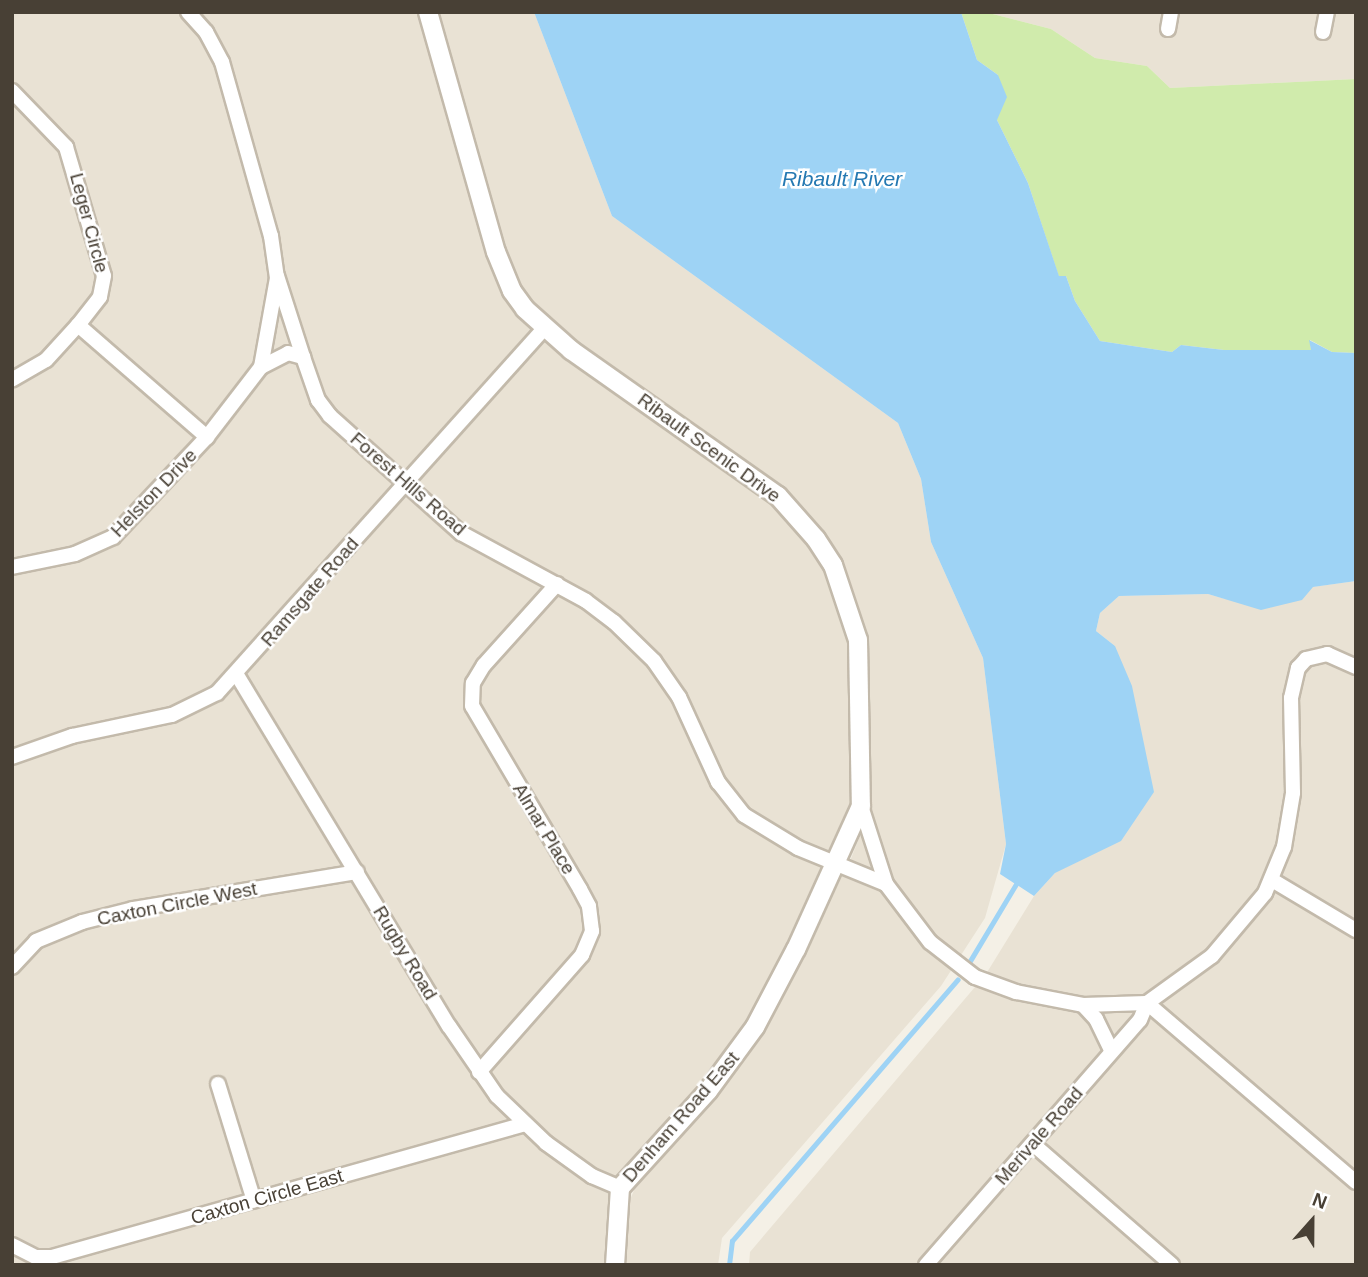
<!DOCTYPE html>
<style>
body{margin:0}
#map{position:relative;width:1368px;height:1277px;overflow:hidden;background:#f4f0e6;font-family:Arial,sans-serif}
div>[style]{position:absolute}
[style*='--x']{left:calc(var(--x)*1px);top:calc(var(--y)*1px);width:calc(var(--w)*1px);rotate:calc(var(--a)*1deg)}
.residential>*{inset:0;background:#e9e2d4}
.green>*{inset:0;background:#d0ebac}
.water>*{inset:0;background:#9ed3f5}
.stream>*{height:4.5px;margin:-2.25px;padding:0 2.25px;transform-origin:2.25px;border-radius:2.25px;background:#9ed3f5}
.roads{filter:drop-shadow(2px 0 #c3baab) drop-shadow(-2px 0 #c3baab) drop-shadow(0 2px #c3baab) drop-shadow(0 -2px #c3baab)}
.minor>*{height:14px;margin:-7px;padding:0 7px;transform-origin:7px;border-radius:7px;background:#fff}
.tertiary>*{height:18px;margin:-9px;padding:0 9px;transform-origin:9px;border-radius:9px;background:#fff}
span{translate:-50% -50%;white-space:nowrap;text-align:center;line-height:1.15;-webkit-text-stroke:5px #fff;paint-order:stroke}
.street-label{font-size:19px;color:#484035}
.water-label{font-size:21px;color:#2579b2;font-style:italic}
.frame{position:absolute;inset:0;border:14px solid #484035;pointer-events:none}
.north{position:absolute;left:1277px;top:1186px;width:70px;height:70px;-webkit-text-stroke:5px #fff;paint-order:stroke;rotate:21deg;font-size:19px;font-weight:700;line-height:28px;text-align:center;color:#484035}
.north::after{content:'';display:block;margin:auto;width:24px;height:32px;background:#484035;clip-path:polygon(50% 0,100% 100%,50% 72%,0 100%)}
</style>
<div id="map">
<div class="residential">
<i style="clip-path:polygon(12px 12px,421px 12px,510px 301px,534px 331px,776px 503px,828px 568px,851px 639px,851px 802px,820px 886px,762px 1005px,726px 1059px,630px 1167px,618px 1174px,608px 1265px,12px 1265px)"></i>
<i style="clip-path:polygon(436px 12px,534px 12px,612px 216px,898px 423px,921px 479px,931px 542px,983px 658px,1006px 844px,985px 918px,941px 986px,722px 1238px,718px 1265px,621px 1265px,628px 1205px,641px 1173px,725px 1078px,850px 861px,870px 811px,863px 630px,846px 576px,833px 554px,761px 474px,578px 346px,528px 302px,515px 283px)"></i>
<i style="clip-path:polygon(985px 12px,1356px 12px,1356px 79px,1170px 88px,1147px 66px,1095px 58px,1051px 29px)"></i>
<i style="clip-path:polygon(1356px 581px,1356px 1265px,749px 1265px,750px 1252px,986px 974px,1034px 896px,1055px 873px,1115px 646px,1096px 631px,1100px 613px,1119px 596px,1208px 594px,1225px 599px)"></i>
</div>
<div class="green">
<i style="clip-path:polygon(961px 12px,985px 12px,1051px 29px,1095px 58px,1147px 66px,1170px 88px,1356px 79px,1356px 353px,1332px 352px,1310px 340px,1311px 350px,1224px 350px,1181px 345px,1172px 352px,1100px 341px,1075px 301px,1066px 276px,1059px 277px,1028px 183px,997px 120px,998px 75px,977px 60px)"></i>
</div>
<div class="water">
<i style="clip-path:polygon(534px 12px,961px 12px,977px 60px,998px 75px,1007px 97px,997px 120px,1028px 183px,1059px 276px,1066px 276px,1075px 301px,1100px 341px,1172px 352px,1181px 345px,1224px 350px,1311px 350px,1309px 340px,1332px 352px,1356px 353px,1356px 581px,1313px 587px,1302px 600px,1261px 610px,1208px 594px,1119px 596px,1100px 613px,1096px 631px,1115px 646px,1132px 686px,1154px 792px,1121px 841px,1055px 873px,1034px 896px,1000px 874px,1006px 844px,983px 658px,931px 542px,921px 479px,898px 423px,612px 216px)"></i>
</div>
<div class="stream">
<i style="--x:970;--y:961;--w:90;--a:-59.1"></i>
<i style="--x:729;--y:1265;--w:24;--a:-83"></i>
<i style="--x:732;--y:1241;--w:345;--a:-49.2"></i>
</div>
<div class="roads">
<div class="minor">
<i style="--x:188;--y:12;--w:27;--a:48"></i>
<i style="--x:206;--y:32;--w:34;--a:62"></i>
<i style="--x:222;--y:62;--w:181;--a:74.3"></i>
<i style="--x:271;--y:236;--w:42;--a:81.9"></i>
<i style="--x:277;--y:278;--w:90;--a:100.2"></i>
<i style="--x:261;--y:367;--w:30;--a:-27"></i>
<i style="--x:288;--y:353;--w:16;--a:15"></i>
<i style="--x:303;--y:357;--w:46;--a:70.8"></i>
<i style="--x:318;--y:400;--w:20;--a:53"></i>
<i style="--x:330;--y:416;--w:176;--a:41.8"></i>
<i style="--x:461;--y:533;--w:142;--a:28.5"></i>
<i style="--x:586;--y:601;--w:35;--a:37"></i>
<i style="--x:614;--y:622;--w:56;--a:44.3"></i>
<i style="--x:654;--y:661;--w:44;--a:55.2"></i>
<i style="--x:679;--y:697;--w:94;--a:65.4"></i>
<i style="--x:718;--y:782;--w:42;--a:51.8"></i>
<i style="--x:744;--y:815;--w:63;--a:31.4"></i>
<i style="--x:798;--y:848;--w:95;--a:22.2"></i>
<i style="--x:886;--y:884;--w:73;--a:52.8"></i>
<i style="--x:930;--y:942;--w:57;--a:37.9"></i>
<i style="--x:975;--y:977;--w:44;--a:20.1"></i>
<i style="--x:1016;--y:992;--w:68;--a:11"></i>
<i style="--x:1083;--y:1005;--w:64;--a:-1.8"></i>
<i style="--x:1147;--y:1003;--w:80;--a:-35.9"></i>
<i style="--x:1212;--y:956;--w:82;--a:-49.9"></i>
<i style="--x:1265;--y:893;--w:50;--a:-67.6"></i>
<i style="--x:1284;--y:847;--w:55;--a:-80.5"></i>
<i style="--x:1293;--y:793;--w:95;--a:-91.2"></i>
<i style="--x:1291;--y:698;--w:31;--a:-77"></i>
<i style="--x:1298;--y:668;--w:12;--a:-48"></i>
<i style="--x:1306;--y:659;--w:22;--a:-13"></i>
<i style="--x:1327;--y:654;--w:32;--a:24"></i>
<i style="--x:1168;--y:29;--w:17;--a:-80"></i>
<i style="--x:1323;--y:32;--w:20;--a:-79"></i>
<i style="--x:12;--y:91;--w:78;--a:46"></i>
<i style="--x:66;--y:147;--w:134;--a:73.6"></i>
<i style="--x:104;--y:276;--w:21;--a:101"></i>
<i style="--x:100;--y:297;--w:36;--a:128"></i>
<i style="--x:78;--y:325;--w:47;--a:132.4"></i>
<i style="--x:46;--y:360;--w:39;--a:150"></i>
<i style="--x:277;--y:276;--w:85;--a:72.2"></i>
<i style="--x:78;--y:325;--w:171;--a:41"></i>
<i style="--x:12;--y:567;--w:64;--a:-11.7"></i>
<i style="--x:75;--y:554;--w:42;--a:-24.1"></i>
<i style="--x:113;--y:537;--w:137;--a:-46.8"></i>
<i style="--x:207;--y:437;--w:88;--a:-52.4"></i>
<i style="--x:237;--y:675;--w:410;--a:58.9"></i>
<i style="--x:449;--y:1026;--w:85;--a:55.6"></i>
<i style="--x:497;--y:1096;--w:68;--a:43.8"></i>
<i style="--x:546;--y:1143;--w:57;--a:35.7"></i>
<i style="--x:592;--y:1176;--w:30;--a:23"></i>
<i style="--x:12;--y:757;--w:64;--a:-19.3"></i>
<i style="--x:72;--y:736;--w:102;--a:-11.9"></i>
<i style="--x:172;--y:715;--w:50;--a:-26.1"></i>
<i style="--x:217;--y:693;--w:491;--a:-48.1"></i>
<i style="--x:861;--y:806;--w:82;--a:72.2"></i>
<i style="--x:1272;--y:880;--w:98;--a:30.8"></i>
<i style="--x:12;--y:967;--w:35;--a:-47"></i>
<i style="--x:36;--y:941;--w:50;--a:-22.4"></i>
<i style="--x:82;--y:922;--w:53;--a:-14.3"></i>
<i style="--x:133;--y:909;--w:227;--a:-9.4"></i>
<i style="--x:1083;--y:1005;--w:19;--a:47"></i>
<i style="--x:1096;--y:1019;--w:34;--a:64"></i>
<i style="--x:479;--y:1072;--w:156;--a:-48.6"></i>
<i style="--x:582;--y:955;--w:26;--a:-67"></i>
<i style="--x:592;--y:931;--w:25;--a:-97"></i>
<i style="--x:589;--y:906;--w:19;--a:-118"></i>
<i style="--x:580;--y:889;--w:212;--a:-120.5"></i>
<i style="--x:472;--y:706;--w:23;--a:-88"></i>
<i style="--x:473;--y:683;--w:21;--a:-59"></i>
<i style="--x:484;--y:665;--w:109;--a:-48"></i>
<i style="--x:218;--y:1084;--w:122;--a:72.9"></i>
<i style="--x:1033;--y:1144;--w:184;--a:41"></i>
<i style="--x:12;--y:1245;--w:27;--a:27"></i>
<i style="--x:36;--y:1257;--w:16;--a:0"></i>
<i style="--x:52;--y:1257;--w:489;--a:-15.7"></i>
<i style="--x:926;--y:1265;--w:325;--a:-48.9"></i>
<i style="--x:1140;--y:1020;--w:18;--a:-68"></i>
<i style="--x:1147;--y:1003;--w:275;--a:40.6"></i>
</div>
<div class="tertiary">
<i style="--x:428;--y:12;--w:249;--a:74.2"></i>
<i style="--x:496;--y:252;--w:42;--a:67.7"></i>
<i style="--x:512;--y:291;--w:22;--a:54"></i>
<i style="--x:525;--y:309;--w:62;--a:41.7"></i>
<i style="--x:571;--y:350;--w:253;--a:35.2"></i>
<i style="--x:778;--y:496;--w:57;--a:48.5"></i>
<i style="--x:816;--y:539;--w:31;--a:57"></i>
<i style="--x:833;--y:565;--w:79;--a:71.6"></i>
<i style="--x:858;--y:640;--w:166;--a:89"></i>
<i style="--x:861;--y:806;--w:157;--a:114.4"></i>
<i style="--x:796;--y:949;--w:88;--a:117.7"></i>
<i style="--x:755;--y:1027;--w:79;--a:126.3"></i>
<i style="--x:708;--y:1091;--w:131;--a:132.2"></i>
<i style="--x:620;--y:1188;--w:77;--a:93.7"></i>
</div>
</div>
<div class="street-label">
<span style="left:89px;top:223px;rotate:75deg">Leger Circle</span>
<span style="left:709px;top:448px;rotate:36deg">Ribault Scenic Drive</span>
<span style="left:408px;top:484px;rotate:41deg">Forest Hills Road</span>
<span style="left:154px;top:493px;rotate:-46deg">Helston Drive</span>
<span style="left:310px;top:592px;rotate:-49deg">Ramsgate Road</span>
<span style="left:544px;top:829px;rotate:59deg">Almar Place</span>
<span style="left:177px;top:904px;rotate:-11deg">Caxton Circle West</span>
<span style="left:405px;top:953px;rotate:59deg">Rugby Road</span>
<span style="left:681px;top:1117px;rotate:-49deg">Denham Road East</span>
<span style="left:1039px;top:1136px;rotate:-49deg">Merivale Road</span>
<span style="left:267px;top:1197px;rotate:-16deg">Caxton Circle East</span>
</div>
<div class="water-label">
<span style="left:842px;top:179px">Ribault River</span>
</div>
<div class="frame"></div>
<div class="north">N</div>
</div>
